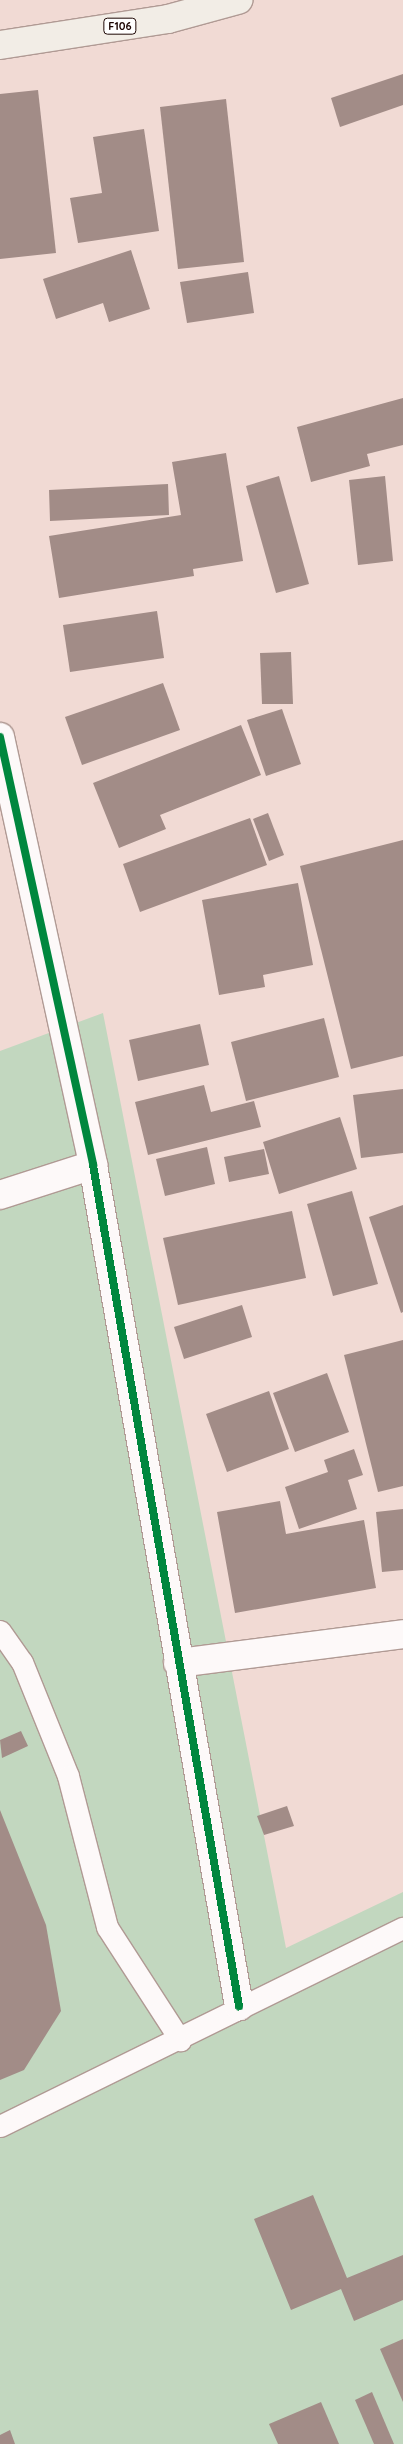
<!DOCTYPE html>
<style>
body{margin:0}
#map{position:relative;width:403px;height:2444px;overflow:hidden;background:#f1dad4;font-family:Quicksand,sans-serif}
div>[style]{position:absolute}
[style*='--x']{left:calc(var(--x)*1px);top:calc(var(--y)*1px);width:calc(var(--w)*1px);rotate:calc(var(--a)*1deg)}
.green>*{inset:0;background:#c2d7bf}
.building>*{inset:0;background:#a28c87}
.roads{filter:drop-shadow(1px 0 #b09a94) drop-shadow(-1px 0 #b09a94) drop-shadow(0 1px #b09a94) drop-shadow(0 -1px #b09a94)}
.service>*{height:21px;margin:-10.5px;padding:0 10.5px;transform-origin:10.5px;border-radius:10.5px;background:#fdf9f9}
.minor>*{height:28px;margin:-14px;padding:0 14px;transform-origin:14px;border-radius:14px;background:#fdf9f9}
.primary>*{height:28px;margin:-14px;padding:0 14px;transform-origin:14px;border-radius:14px;background:#f2ede6}
.cycleway>*{height:8px;margin:-4px;padding:0 4px;transform-origin:4px;border-radius:4px;background:#00873e}
span{translate:-50% -50%;white-space:nowrap;text-align:center;line-height:1.15;-webkit-text-stroke:5px #fff;paint-order:stroke}
.shield-label span{padding:1px 4px;background:#fff;border:1px solid;border-radius:4px;-webkit-text-stroke-width:0}
.shield-label{font-size:11px;color:#1c0502;font-weight:700}
</style>
<div id="map">
<div class="green">
<i style="clip-path:polygon(103px 1013px,286px 1948px,403px 1892px,403px 2444px,0 2444px,0 1051px)"></i>
</div>
<div class="building">
<i style="clip-path:polygon(403px 74px,403px 105px,340px 127px,331px 98px)"></i>
<i style="clip-path:polygon(38px 90px,56px 253px,0 259px,0 94px)"></i>
<i style="clip-path:polygon(226px 99px,244px 262px,178px 269px,160px 107px)"></i>
<i style="clip-path:polygon(144px 129px,159px 231px,78px 243px,70px 198px,102px 193px,93px 137px)"></i>
<i style="clip-path:polygon(131px 250px,150px 309px,109px 322px,103px 303px,56px 319px,43px 279px)"></i>
<i style="clip-path:polygon(248px 272px,254px 313px,187px 323px,180px 282px)"></i>
<i style="clip-path:polygon(403px 398px,403px 445px,367px 454px,370px 466px,311px 482px,297px 427px)"></i>
<i style="clip-path:polygon(226px 453px,243px 561px,193px 569px,194px 576px,59px 598px,49px 536px,181px 515px,172px 462px)"></i>
<i style="clip-path:polygon(279px 476px,309px 584px,276px 593px,246px 486px)"></i>
<i style="clip-path:polygon(385px 476px,393px 561px,358px 565px,349px 480px)"></i>
<i style="clip-path:polygon(168px 484px,169px 515px,50px 521px,49px 490px)"></i>
<i style="clip-path:polygon(157px 611px,164px 658px,70px 672px,63px 625px)"></i>
<i style="clip-path:polygon(291px 652px,293px 704px,262px 704px,260px 653px)"></i>
<i style="clip-path:polygon(163px 683px,180px 730px,82px 765px,65px 717px)"></i>
<i style="clip-path:polygon(282px 709px,301px 764px,266px 776px,247px 720px)"></i>
<i style="clip-path:polygon(241px 725px,261px 775px,160px 815px,166px 829px,119px 848px,93px 783px)"></i>
<i style="clip-path:polygon(268px 813px,284px 855px,269px 861px,253px 819px)"></i>
<i style="clip-path:polygon(250px 818px,267px 865px,140px 912px,123px 864px)"></i>
<i style="clip-path:polygon(403px 840px,403px 1056px,351px 1069px,300px 866px)"></i>
<i style="clip-path:polygon(298px 883px,313px 965px,263px 975px,265px 987px,219px 995px,202px 900px)"></i>
<i style="clip-path:polygon(324px 1018px,339px 1077px,246px 1101px,231px 1042px)"></i>
<i style="clip-path:polygon(200px 1024px,209px 1065px,138px 1081px,129px 1040px)"></i>
<i style="clip-path:polygon(204px 1085px,211px 1112px,254px 1101px,261px 1127px,148px 1155px,135px 1102px)"></i>
<i style="clip-path:polygon(403px 1089px,403px 1153px,361px 1158px,353px 1095px)"></i>
<i style="clip-path:polygon(340px 1117px,357px 1169px,279px 1194px,263px 1142px)"></i>
<i style="clip-path:polygon(207px 1147px,215px 1184px,165px 1196px,156px 1159px)"></i>
<i style="clip-path:polygon(264px 1149px,269px 1174px,229px 1182px,224px 1157px)"></i>
<i style="clip-path:polygon(352px 1191px,378px 1284px,333px 1296px,307px 1204px)"></i>
<i style="clip-path:polygon(403px 1205px,403px 1312px,401px 1313px,369px 1217px)"></i>
<i style="clip-path:polygon(292px 1211px,306px 1278px,178px 1305px,163px 1238px)"></i>
<i style="clip-path:polygon(242px 1305px,252px 1337px,184px 1359px,174px 1327px)"></i>
<i style="clip-path:polygon(403px 1340px,403px 1486px,378px 1492px,344px 1355px)"></i>
<i style="clip-path:polygon(327px 1373px,349px 1432px,295px 1452px,273px 1393px)"></i>
<i style="clip-path:polygon(269px 1391px,289px 1449px,227px 1472px,206px 1414px)"></i>
<i style="clip-path:polygon(354px 1449px,363px 1475px,348px 1480px,357px 1509px,299px 1529px,285px 1487px,328px 1472px,324px 1460px)"></i>
<i style="clip-path:polygon(280px 1501px,286px 1534px,364px 1520px,376px 1588px,235px 1613px,217px 1512px)"></i>
<i style="clip-path:polygon(403px 1509px,403px 1570px,382px 1572px,376px 1512px)"></i>
<i style="clip-path:polygon(21px 1731px,28px 1746px,2px 1758px,0 1740px)"></i>
<i style="clip-path:polygon(287px 1806px,294px 1826px,264px 1835px,257px 1816px)"></i>
<i style="clip-path:polygon(0 1810px,46px 1925px,61px 2011px,24px 2070px,0 2080px)"></i>
<i style="clip-path:polygon(313px 2195px,347px 2278px,403px 2255px,403px 2300px,354px 2321px,341px 2289px,291px 2310px,254px 2219px)"></i>
<i style="clip-path:polygon(403px 2339px,403px 2402px,380px 2349px)"></i>
<i style="clip-path:polygon(372px 2392px,394px 2444px,374px 2444px,355px 2400px)"></i>
<i style="clip-path:polygon(321px 2402px,339px 2444px,278px 2444px,269px 2424px)"></i>
<i style="clip-path:polygon(10px 2430px,15px 2444px,0 2444px,0 2435px)"></i>
</div>
<div class="roads">
<div class="service">
<i style="--x:0;--y:1631;--w:38;--a:55"></i>
<i style="--x:22;--y:1662;--w:123;--a:68"></i>
<i style="--x:68;--y:1776;--w:156;--a:75.5"></i>
<i style="--x:107;--y:1927;--w:135;--a:57.1"></i>
<i style="--x:0;--y:2126;--w:449;--a:-26.2"></i>
</div>
<div class="minor">
<i style="--x:0;--y:737;--w:438;--a:77.7"></i>
<i style="--x:93;--y:1165;--w:854;--a:80.15"></i>
<i style="--x:0;--y:1195;--w:98;--a:-17.9"></i>
<i style="--x:178;--y:1663;--w:227;--a:-7.3"></i>
</div>
<div class="primary">
<i style="--x:0;--y:45;--w:170;--a:-8.8"></i>
<i style="--x:168;--y:19;--w:73;--a:-15.2"></i>
</div>
</div>
<div class="cycleway">
<i style="--x:0;--y:737;--w:438;--a:77.7"></i>
<i style="--x:93;--y:1165;--w:854;--a:80.15"></i>
</div>
<div class="shield-label">
<span style="left:120px;top:26px">F106</span>
</div>
</div>
